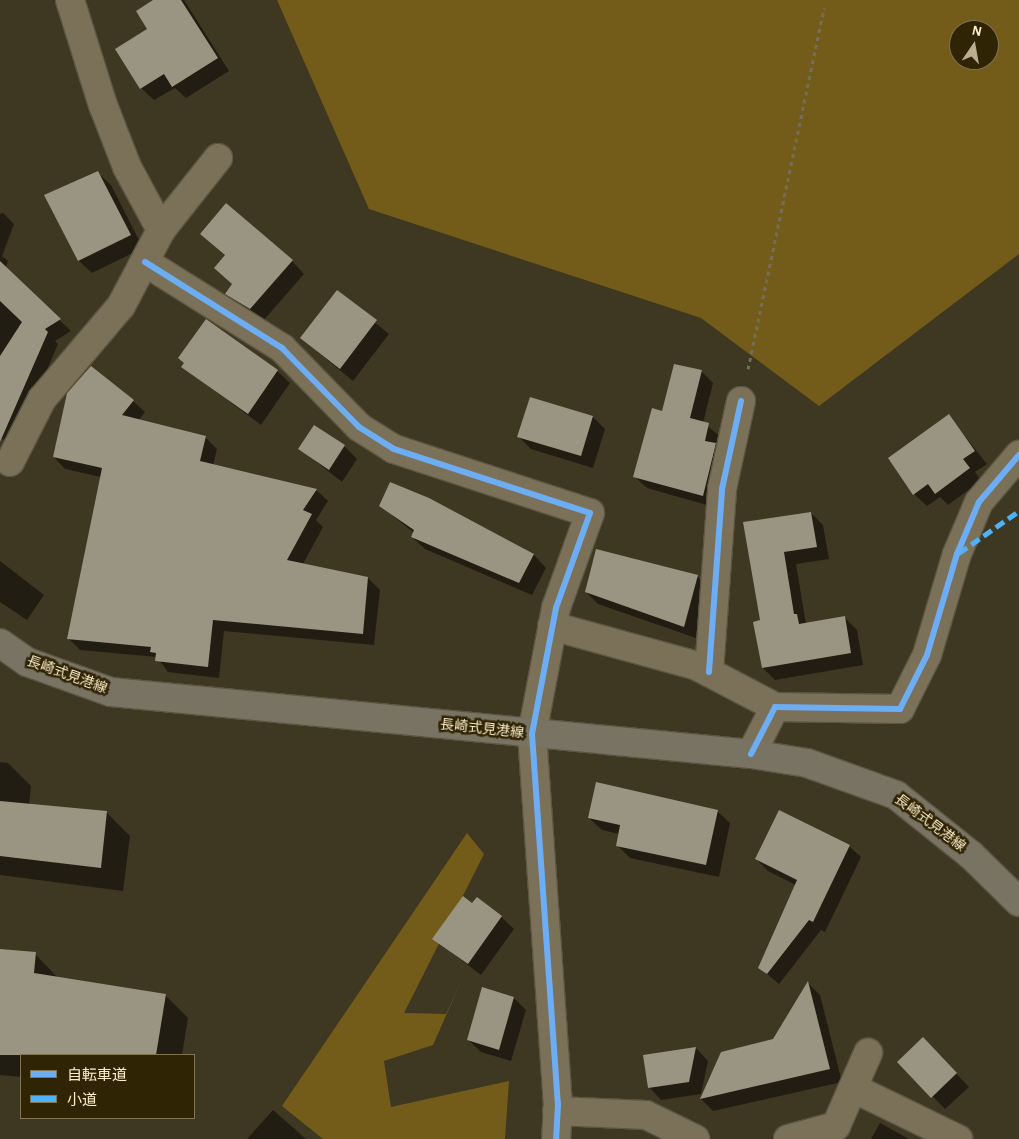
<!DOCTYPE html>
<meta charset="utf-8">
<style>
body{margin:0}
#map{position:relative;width:1019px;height:1139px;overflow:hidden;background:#3e3722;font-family:"Alegreya Sans","Noto Sans JP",sans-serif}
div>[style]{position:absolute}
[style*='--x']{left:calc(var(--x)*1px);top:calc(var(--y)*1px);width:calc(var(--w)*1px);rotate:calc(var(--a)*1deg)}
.green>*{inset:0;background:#735c1a}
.shadow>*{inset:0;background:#0007}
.building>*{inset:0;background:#9a9482}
.path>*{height:3px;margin-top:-1.5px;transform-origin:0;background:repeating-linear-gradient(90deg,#746d58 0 4px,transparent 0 8px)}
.roads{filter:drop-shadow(1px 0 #5c5542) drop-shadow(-1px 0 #5c5542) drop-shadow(0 1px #5c5542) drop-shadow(0 -1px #5c5542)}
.minor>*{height:28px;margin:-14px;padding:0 14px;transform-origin:14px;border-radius:14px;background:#7a7158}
.major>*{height:28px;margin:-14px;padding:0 14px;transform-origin:14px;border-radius:14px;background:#797363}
.quiet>*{height:5px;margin-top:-2.5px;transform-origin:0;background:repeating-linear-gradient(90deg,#4fb1f8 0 10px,transparent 0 15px)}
.cycleway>*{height:6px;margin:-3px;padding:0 3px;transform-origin:3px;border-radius:3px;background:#6dadf4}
span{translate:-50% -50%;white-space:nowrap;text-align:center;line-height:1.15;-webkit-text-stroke:5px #2f2404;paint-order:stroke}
.street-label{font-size:14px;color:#fceec9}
.legend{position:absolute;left:20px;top:1054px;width:175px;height:65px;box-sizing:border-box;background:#2f2404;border:1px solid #817553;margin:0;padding:6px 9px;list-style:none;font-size:15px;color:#fceec9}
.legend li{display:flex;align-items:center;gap:10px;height:25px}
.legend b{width:25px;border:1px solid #817553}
.north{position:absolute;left:949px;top:20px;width:50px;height:50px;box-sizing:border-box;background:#2f2404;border:1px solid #817553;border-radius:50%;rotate:12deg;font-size:14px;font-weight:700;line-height:20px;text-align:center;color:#fceec9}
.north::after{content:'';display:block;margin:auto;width:18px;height:22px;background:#baae8f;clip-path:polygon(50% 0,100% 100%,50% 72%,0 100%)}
</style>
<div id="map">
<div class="green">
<i style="clip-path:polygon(evenodd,277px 0,1019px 0,1019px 254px,819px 406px,701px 318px,369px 209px,277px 0,959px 30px,989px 30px,989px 60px,959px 60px,959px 30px)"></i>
<i style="clip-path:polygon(467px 833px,484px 854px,404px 1013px,446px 1014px,463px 977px,433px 1045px,384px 1061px,391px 1107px,509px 1081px,505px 1139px,323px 1139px,282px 1106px)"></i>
</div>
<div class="shadow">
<i style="clip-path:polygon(156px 0,184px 0,229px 71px,186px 98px,175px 88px,154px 100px,141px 88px)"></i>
<i style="clip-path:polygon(98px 173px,111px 185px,143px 248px,92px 273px,79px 261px,46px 196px)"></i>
<i style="clip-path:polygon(3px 213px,14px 224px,2px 256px,8px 261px,5px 269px,71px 331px,55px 341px,58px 344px,15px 445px,0 438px,0 214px)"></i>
<i style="clip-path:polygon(202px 233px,292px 261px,304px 274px,263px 321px,226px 294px,233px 285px,215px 268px,226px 256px)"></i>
<i style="clip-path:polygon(337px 292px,389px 334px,353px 381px,301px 338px)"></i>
<i style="clip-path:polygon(182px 366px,277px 371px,290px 383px,261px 425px)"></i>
<i style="clip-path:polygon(701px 371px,713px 383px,703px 423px,720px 436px,714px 507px,647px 488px,635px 477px)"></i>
<i style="clip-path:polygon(133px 401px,145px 412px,139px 420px,205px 437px,217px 449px,213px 465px,316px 490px,328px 501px,316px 520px,323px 527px,303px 564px,368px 578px,380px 590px,374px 645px,224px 631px,219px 678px,168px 672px,157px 657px,80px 650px,68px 638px,101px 477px,65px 469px,54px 457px)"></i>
<i style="clip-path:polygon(949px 416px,987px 464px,975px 472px,981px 481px,948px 505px,940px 497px,927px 506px,914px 494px)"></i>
<i style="clip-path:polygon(593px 417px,605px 429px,593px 468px,531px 449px,519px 437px)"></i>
<i style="clip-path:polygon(344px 446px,357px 459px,342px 482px,300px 449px)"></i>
<i style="clip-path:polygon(429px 500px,534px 555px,546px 568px,532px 595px,425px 549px,412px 537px,414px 533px,381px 506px)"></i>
<i style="clip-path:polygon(811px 513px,823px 525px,829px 559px,796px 564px,806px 624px,844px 617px,857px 630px,863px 665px,775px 680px,763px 668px,761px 621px,745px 523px)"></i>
<i style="clip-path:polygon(0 561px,44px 595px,27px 620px,0 602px)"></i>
<i style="clip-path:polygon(697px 576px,709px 589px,696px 638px,598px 604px,586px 592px)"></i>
<i style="clip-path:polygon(0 762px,8px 763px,31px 786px,29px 805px,107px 813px,130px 836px,123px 891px,0 875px)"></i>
<i style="clip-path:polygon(717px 811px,730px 823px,719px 877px,630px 858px,617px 845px,619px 834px,602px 830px,589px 818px)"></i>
<i style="clip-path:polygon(849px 846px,861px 857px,825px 932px,821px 930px,779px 984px,760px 968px,796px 885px,768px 871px,756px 859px)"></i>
<i style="clip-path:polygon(473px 905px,501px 917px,514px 929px,481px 975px,434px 939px)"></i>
<i style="clip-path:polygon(0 950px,35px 954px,58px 978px,165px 995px,188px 1018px,182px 1055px,21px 1055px,21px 1077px,0 1075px)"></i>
<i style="clip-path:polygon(808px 983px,820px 995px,842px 1082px,713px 1111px,701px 1099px,722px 1053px,774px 1040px)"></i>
<i style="clip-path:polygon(514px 998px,526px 1010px,511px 1061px,481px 1052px,468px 1040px)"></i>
<i style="clip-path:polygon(696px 1048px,708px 1061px,701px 1094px,661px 1100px,649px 1087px,644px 1056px)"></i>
<i style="clip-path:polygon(935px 1051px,969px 1087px,945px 1109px,899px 1062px)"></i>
<i style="clip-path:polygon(273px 1110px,306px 1139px,247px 1139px)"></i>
<i style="clip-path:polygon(880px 1123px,909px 1139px,871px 1139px)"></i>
</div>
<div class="building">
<i style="clip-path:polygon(153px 0,181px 0,218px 58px,172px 87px,164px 74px,140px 89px,115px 49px,147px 29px,136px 11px)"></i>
<i style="clip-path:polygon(98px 171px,131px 235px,78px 261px,44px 195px)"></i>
<i style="clip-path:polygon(226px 203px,293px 260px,250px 309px,225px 294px,232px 284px,214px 268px,225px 255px,200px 234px)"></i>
<i style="clip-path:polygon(0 261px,61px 319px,45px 329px,48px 332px,0 442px,0 356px,22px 322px,0 301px)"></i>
<i style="clip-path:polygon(337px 290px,377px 320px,340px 369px,300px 338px)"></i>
<i style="clip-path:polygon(206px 319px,278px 370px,248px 414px,181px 367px,184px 363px,178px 358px)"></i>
<i style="clip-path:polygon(674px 364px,702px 370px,690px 418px,709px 423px,705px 441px,716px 443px,703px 496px,633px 477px,652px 408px,662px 411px)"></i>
<i style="clip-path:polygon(91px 366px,134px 400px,122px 415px,206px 436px,200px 461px,317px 489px,303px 510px,312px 514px,287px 560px,368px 577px,363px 634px,213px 620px,208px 667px,155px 661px,156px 653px,150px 652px,151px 647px,67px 639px,102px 468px,53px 457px,67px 393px)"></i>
<i style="clip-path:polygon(530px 397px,593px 416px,581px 456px,517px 437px)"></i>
<i style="clip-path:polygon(949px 414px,975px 451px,963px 459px,970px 468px,935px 494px,928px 484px,913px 495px,888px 458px)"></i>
<i style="clip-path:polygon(314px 425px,345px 445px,329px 470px,298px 449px)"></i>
<i style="clip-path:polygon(390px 482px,429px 498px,534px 554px,519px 583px,411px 537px,414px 530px,379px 506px)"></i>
<i style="clip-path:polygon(811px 512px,817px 547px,784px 552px,794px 614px,797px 614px,799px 624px,845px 616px,851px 653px,762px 668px,753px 622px,760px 620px,743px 522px)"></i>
<i style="clip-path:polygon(596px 549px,698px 575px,684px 627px,585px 592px)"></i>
<i style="clip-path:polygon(596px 782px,718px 810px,706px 865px,616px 846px,620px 825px,588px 818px)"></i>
<i style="clip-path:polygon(0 801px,107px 811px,101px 868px,0 856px)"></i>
<i style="clip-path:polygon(779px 810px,850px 845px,813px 922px,809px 920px,767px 974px,758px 968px,797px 880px,755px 859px)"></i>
<i style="clip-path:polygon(463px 896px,472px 903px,477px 897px,502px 916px,468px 964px,432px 939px)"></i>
<i style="clip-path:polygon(0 949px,36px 952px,34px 973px,166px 994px,156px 1055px,0 1055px)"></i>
<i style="clip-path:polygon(808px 981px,830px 1069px,700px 1099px,721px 1052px,773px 1039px)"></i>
<i style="clip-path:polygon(482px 987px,514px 997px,499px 1050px,467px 1040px)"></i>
<i style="clip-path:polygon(923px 1037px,957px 1073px,931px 1098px,897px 1062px)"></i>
<i style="clip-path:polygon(696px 1047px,689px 1082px,648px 1088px,643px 1055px)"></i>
</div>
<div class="path">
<i style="--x:748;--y:369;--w:369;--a:-78.1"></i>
</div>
<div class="roads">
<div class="minor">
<i style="--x:70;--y:0;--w:110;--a:72.6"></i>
<i style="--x:103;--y:105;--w:66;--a:68.8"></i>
<i style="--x:127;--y:167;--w:72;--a:61.6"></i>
<i style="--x:145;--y:262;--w:162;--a:32.1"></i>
<i style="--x:282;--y:348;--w:110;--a:45.7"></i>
<i style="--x:359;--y:427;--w:41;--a:32.2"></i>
<i style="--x:394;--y:449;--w:206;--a:18.1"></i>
<i style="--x:590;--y:513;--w:101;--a:109.7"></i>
<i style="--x:556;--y:608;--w:128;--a:100.8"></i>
<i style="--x:532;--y:734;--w:371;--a:86"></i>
<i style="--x:558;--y:1104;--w:35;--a:93"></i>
<i style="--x:10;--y:462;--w:71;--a:-63.1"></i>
<i style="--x:42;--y:399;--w:122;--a:-49.7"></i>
<i style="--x:121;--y:306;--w:86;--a:-62.2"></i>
<i style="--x:161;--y:230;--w:92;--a:-51.6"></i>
<i style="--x:552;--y:626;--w:150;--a:15.4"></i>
<i style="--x:697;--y:666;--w:88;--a:27.7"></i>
<i style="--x:709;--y:672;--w:183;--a:-85.9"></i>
<i style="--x:722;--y:489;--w:90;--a:-77.8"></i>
<i style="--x:751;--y:754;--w:53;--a:-62.9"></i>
<i style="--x:775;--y:707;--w:125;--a:0.9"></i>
<i style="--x:900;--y:709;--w:60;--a:-63.4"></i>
<i style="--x:927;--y:655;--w:105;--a:-73.5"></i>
<i style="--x:957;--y:554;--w:56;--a:-67.1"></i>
<i style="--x:979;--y:502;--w:62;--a:-49.6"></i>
<i style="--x:853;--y:1088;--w:117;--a:25.9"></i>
<i style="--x:557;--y:1111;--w:89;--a:2.6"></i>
<i style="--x:646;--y:1115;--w:55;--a:26.1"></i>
<i style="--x:788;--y:1139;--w:50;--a:-15.2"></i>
<i style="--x:836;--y:1126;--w:80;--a:-66.3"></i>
</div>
<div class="major">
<i style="--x:0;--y:643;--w:33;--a:35"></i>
<i style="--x:27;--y:662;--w:89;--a:19.7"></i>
<i style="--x:111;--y:692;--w:643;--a:5.53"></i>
<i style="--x:751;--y:754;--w:57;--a:9.1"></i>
<i style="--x:807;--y:763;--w:95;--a:19.8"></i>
<i style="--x:896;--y:795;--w:96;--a:38.7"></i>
<i style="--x:971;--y:855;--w:67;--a:44.4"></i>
</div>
</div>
<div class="quiet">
<i style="--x:959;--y:553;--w:73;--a:-35"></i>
</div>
<div class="cycleway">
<i style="--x:145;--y:262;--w:162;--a:32.1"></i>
<i style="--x:282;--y:348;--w:110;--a:45.7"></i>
<i style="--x:359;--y:427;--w:41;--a:32.2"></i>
<i style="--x:394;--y:449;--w:206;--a:18.1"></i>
<i style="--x:590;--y:513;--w:101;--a:109.7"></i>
<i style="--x:556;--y:608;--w:128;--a:100.8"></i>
<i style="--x:532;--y:734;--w:371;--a:86"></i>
<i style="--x:558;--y:1104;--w:35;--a:93"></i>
<i style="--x:709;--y:672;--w:183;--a:-85.9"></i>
<i style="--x:722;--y:489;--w:90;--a:-77.8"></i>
<i style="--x:751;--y:754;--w:53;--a:-62.9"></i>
<i style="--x:775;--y:707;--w:125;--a:0.9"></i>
<i style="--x:900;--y:709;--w:60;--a:-63.4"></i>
<i style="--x:927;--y:655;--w:105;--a:-73.5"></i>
<i style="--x:957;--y:554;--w:56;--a:-67.1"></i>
<i style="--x:979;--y:502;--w:62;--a:-49.6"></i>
</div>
<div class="street-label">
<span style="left:67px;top:675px;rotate:20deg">長崎式見港線</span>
<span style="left:482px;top:729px;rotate:6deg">長崎式見港線</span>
<span style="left:930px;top:823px;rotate:37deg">長崎式見港線</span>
</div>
<ul class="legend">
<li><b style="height:6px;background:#6dadf4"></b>自転車道</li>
<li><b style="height:6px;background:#4fb1f8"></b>小道</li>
</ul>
<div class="north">N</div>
</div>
